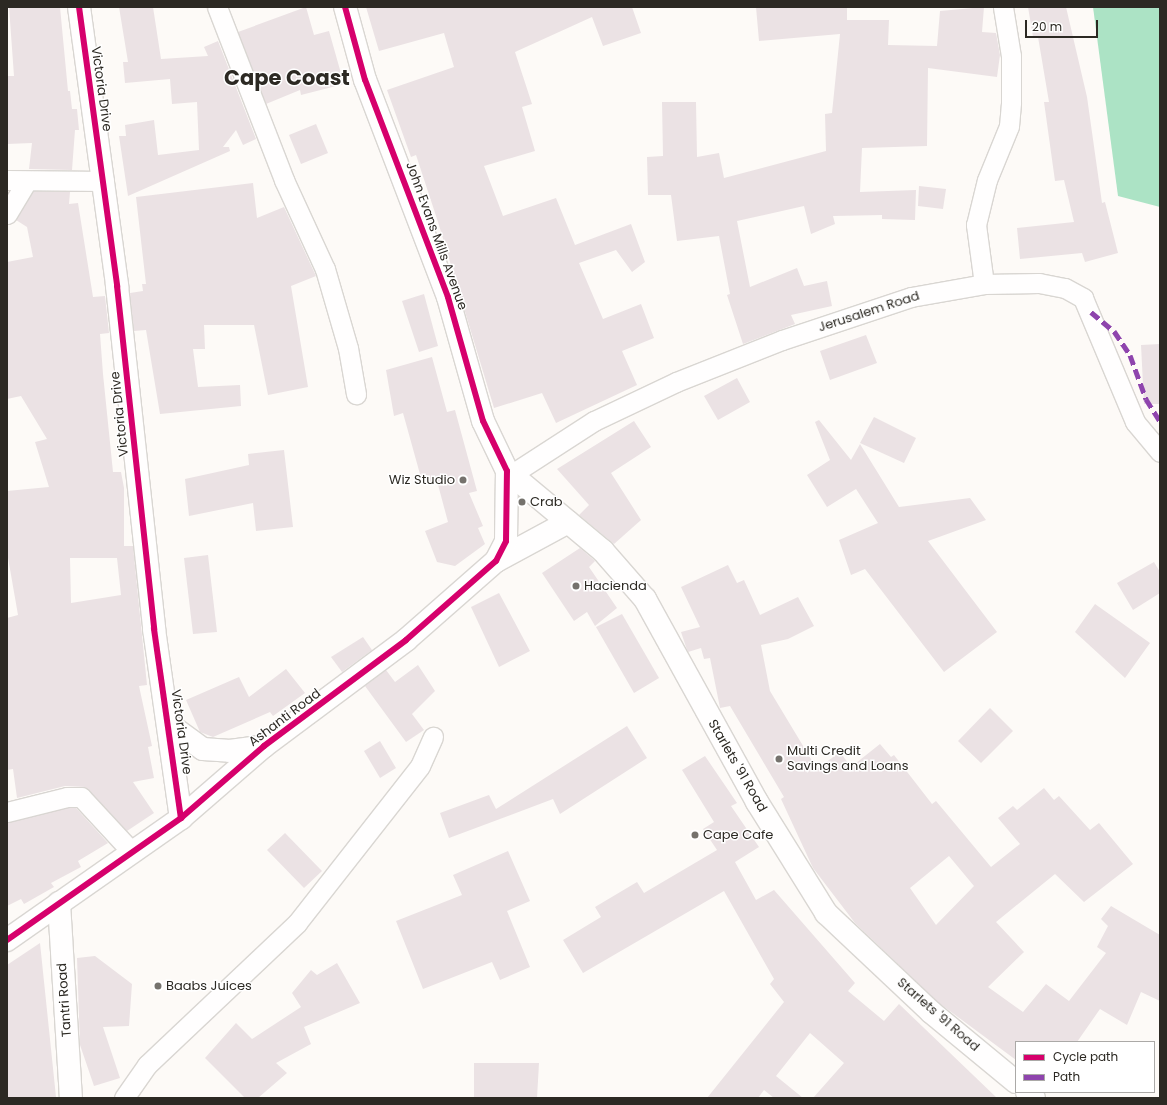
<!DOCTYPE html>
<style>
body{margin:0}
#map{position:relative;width:1167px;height:1105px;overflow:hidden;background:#fdfaf7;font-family:Poppins,sans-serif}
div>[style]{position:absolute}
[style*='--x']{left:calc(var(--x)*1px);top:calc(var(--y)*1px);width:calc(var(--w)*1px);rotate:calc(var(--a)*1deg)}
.forest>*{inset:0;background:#ace3c5}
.building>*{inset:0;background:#ebe2e4}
.roads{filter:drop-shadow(1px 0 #d9d6d2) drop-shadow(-1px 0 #d9d6d2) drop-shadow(0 1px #d9d6d2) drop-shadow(0 -1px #d9d6d2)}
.minor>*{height:19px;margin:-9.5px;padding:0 9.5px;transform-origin:9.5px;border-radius:9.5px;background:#fffefe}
.tertiary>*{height:22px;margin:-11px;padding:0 11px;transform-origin:11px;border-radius:11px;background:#fffefe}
.quiet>*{height:5px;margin-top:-2.5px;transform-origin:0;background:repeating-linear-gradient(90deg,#8e44ad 0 10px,transparent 0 15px)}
.cycleway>*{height:6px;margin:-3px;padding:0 3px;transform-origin:3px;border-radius:3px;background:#d6006c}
.dots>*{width:11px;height:11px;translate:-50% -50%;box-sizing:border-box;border:2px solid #fff;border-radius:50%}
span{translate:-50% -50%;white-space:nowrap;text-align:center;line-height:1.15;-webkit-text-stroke:3px #fff;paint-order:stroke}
.street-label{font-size:13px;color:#2c2923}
.poi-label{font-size:13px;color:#2c2923}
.right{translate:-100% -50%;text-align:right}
.left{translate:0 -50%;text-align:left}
.town-label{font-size:21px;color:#2c2923;font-weight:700}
.frame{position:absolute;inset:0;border:8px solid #2c2923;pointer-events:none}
.legend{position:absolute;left:1015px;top:1041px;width:140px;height:52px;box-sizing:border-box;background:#fff;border:1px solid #aba9a7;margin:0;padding:5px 7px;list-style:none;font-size:12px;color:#2c2923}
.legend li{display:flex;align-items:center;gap:8px;height:20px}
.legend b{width:20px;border:1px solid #aba9a7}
.scale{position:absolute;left:1025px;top:20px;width:73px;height:18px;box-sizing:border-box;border:2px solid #2c2923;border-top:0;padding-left:5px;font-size:12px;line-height:14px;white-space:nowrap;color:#2c2923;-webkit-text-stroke:3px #fff;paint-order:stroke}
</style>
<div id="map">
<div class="forest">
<i style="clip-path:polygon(1093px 7px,1160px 7px,1160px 207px,1118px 196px)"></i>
</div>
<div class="building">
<i style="clip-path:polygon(9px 7px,60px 7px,68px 91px,70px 91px,72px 109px,77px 109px,79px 130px,75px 130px,72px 170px,29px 169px,32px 143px,7px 144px,7px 76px,14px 76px)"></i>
<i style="clip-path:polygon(119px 7px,153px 7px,161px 59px,208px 56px,204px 47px,218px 41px,256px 139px,243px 145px,236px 130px,223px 147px,229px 147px,230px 151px,128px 196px,119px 136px,126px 136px,125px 125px,154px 120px,158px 155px,199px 150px,197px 102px,172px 104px,170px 79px,125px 83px,123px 62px,128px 62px)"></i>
<i style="clip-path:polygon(306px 7px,314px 35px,329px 31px,344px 84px,301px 95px,300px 90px,266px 104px,238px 32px)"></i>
<i style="clip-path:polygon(366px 7px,632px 7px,641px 33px,603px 46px,592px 17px,515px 52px,532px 104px,522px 107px,535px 151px,484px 166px,503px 216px,556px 198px,575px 245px,631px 224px,645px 262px,632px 272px,616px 250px,579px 263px,603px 319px,641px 304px,654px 338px,622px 351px,637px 385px,556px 423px,542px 393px,494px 408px,438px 222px,416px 155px,411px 157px,387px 90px,454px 67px,444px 33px,379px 51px)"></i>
<i style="clip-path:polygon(756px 7px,847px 7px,847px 20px,889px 20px,888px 45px,937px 46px,940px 11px,984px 7px,982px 32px,996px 33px,1000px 55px,997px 77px,928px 68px,927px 146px,862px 148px,860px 192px,916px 190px,915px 220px,882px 219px,882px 215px,833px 216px,835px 224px,811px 234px,804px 206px,737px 221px,750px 287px,797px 268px,804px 286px,827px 281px,832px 306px,791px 315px,795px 324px,743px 344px,727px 295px,730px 294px,719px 236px,677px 241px,671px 195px,648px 195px,647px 157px,663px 156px,662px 102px,696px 102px,697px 157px,719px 153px,724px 178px,826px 151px,825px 114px,832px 113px,840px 34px,759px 41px)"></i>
<i style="clip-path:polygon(1028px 7px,1066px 7px,1087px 97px,1102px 203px,1105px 202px,1118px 253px,1085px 262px,1082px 253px,1020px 259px,1017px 228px,1074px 222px,1064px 180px,1055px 181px,1044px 102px,1049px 102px,1038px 37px,1033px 37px)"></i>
<i style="clip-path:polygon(316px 124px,328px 153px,301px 164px,289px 135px)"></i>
<i style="clip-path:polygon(253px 183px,257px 218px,284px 207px,316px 276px,291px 286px,308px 387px,268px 395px,254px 325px,204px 325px,205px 349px,193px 349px,198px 387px,240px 385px,241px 406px,160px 414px,146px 330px,134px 331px,130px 293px,143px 291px,142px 284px,146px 284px,136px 197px)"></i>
<i style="clip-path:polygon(919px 186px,946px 189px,943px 209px,918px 206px)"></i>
<i style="clip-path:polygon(evenodd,33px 191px,70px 192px,69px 204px,78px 203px,93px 297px,105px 296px,109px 333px,100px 334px,103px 374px,113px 472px,121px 472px,124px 488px,124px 546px,133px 546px,147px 685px,139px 686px,152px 746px,148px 747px,154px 778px,133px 782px,154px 813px,127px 831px,85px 787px,65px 786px,17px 798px,13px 769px,7px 770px,7px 618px,18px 615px,7px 552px,7px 491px,49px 487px,35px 442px,47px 439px,21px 396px,7px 399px,7px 262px,33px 257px,27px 227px,16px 220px,33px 191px,70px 558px,117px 558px,121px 595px,71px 603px,70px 558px)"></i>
<i style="clip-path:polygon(424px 294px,438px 346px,419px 352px,402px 301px)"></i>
<i style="clip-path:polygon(866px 335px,877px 363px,830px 380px,820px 351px)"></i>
<i style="clip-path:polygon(1160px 344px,1160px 404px,1144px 404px,1141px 345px)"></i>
<i style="clip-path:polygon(432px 357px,447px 412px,455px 410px,477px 491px,469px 493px,483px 526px,478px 528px,485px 544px,455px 566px,437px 562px,425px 531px,448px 522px,437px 481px,423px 485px,403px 413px,394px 416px,386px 370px)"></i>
<i style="clip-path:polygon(737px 378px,750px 402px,718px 420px,704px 396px)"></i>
<i style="clip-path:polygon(874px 417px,916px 438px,904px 463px,860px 443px)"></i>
<i style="clip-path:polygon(819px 420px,851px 460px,860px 444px,899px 507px,970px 498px,986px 520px,928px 541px,997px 632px,944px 672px,865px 569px,851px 575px,839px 540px,878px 523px,856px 489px,827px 507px,807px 475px,830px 460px,815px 422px)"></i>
<i style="clip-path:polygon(634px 421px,651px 447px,611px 473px,641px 520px,614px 544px,579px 515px,589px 505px,557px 469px)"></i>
<i style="clip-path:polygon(284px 450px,293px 527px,256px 531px,253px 503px,189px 516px,185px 479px,249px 465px,248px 454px)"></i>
<i style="clip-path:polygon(580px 548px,595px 561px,589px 567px,617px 608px,595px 626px,587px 612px,574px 621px,542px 573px)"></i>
<i style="clip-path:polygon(208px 555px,217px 632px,193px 634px,184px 558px)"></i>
<i style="clip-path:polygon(1154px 562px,1160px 572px,1160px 593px,1133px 610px,1117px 583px)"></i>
<i style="clip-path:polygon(evenodd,728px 565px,737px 583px,744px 580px,760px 615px,798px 597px,814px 626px,788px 639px,761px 645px,770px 691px,817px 769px,840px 752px,851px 767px,880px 744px,891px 757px,894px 755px,932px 804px,936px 801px,991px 867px,1020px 844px,998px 818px,1013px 806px,1017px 810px,1044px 788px,1054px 800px,1059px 796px,1090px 830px,1099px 823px,1133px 864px,1084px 902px,1055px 874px,996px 922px,1024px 952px,988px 987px,1023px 1012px,1046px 984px,1069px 1001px,1106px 953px,1097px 947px,1108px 926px,1101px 919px,1111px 906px,1160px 935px,1160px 1001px,1141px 992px,1127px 1025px,1100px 1009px,1077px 1042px,1016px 1042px,1016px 1060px,939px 1003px,855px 923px,813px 868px,781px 799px,784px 797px,730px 706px,720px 708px,710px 658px,704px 659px,701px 648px,688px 652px,686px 647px,681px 632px,700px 627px,681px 587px,728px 565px,949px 856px,974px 886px,936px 925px,910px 888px,949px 856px)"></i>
<i style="clip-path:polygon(499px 593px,530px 651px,499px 667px,471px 607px)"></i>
<i style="clip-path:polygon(1095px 604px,1150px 643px,1125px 678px,1075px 632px)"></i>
<i style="clip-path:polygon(622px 614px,659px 678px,634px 693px,596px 627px)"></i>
<i style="clip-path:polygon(363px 637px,372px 650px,342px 672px,331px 657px)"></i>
<i style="clip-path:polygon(418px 665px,435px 691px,412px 714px,424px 730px,406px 742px,365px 686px,386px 670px,395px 682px)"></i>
<i style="clip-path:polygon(286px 669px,305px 693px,273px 716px,270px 712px,213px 737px,200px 732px,186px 700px,239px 677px,249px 697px)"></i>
<i style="clip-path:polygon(990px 708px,1013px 731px,981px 763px,958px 741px)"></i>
<i style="clip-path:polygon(627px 726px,647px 758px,560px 814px,553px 799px,449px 838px,440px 813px,489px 795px,496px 809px)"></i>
<i style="clip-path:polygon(380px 741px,396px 768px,380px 778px,364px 751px)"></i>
<i style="clip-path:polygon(705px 756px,737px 803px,731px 806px,759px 847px,735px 862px,756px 900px,774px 890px,855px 983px,848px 991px,884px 1021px,899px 1004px,997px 1098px,813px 1098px,844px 1063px,810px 1033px,776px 1076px,803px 1098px,774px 1098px,764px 1090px,758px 1098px,707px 1098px,784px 1002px,770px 984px,774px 979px,724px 891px,583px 973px,563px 940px,601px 917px,595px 907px,637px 882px,644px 893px,717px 850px,703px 829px,714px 822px,682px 770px)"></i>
<i style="clip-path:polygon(68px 808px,76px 808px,108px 843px,78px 861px,81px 867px,51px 883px,54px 887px,24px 904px,21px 899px,7px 906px,7px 823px)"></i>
<i style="clip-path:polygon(285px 833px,322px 871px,304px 888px,267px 850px)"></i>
<i style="clip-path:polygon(508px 851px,530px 901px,507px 911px,530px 967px,500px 980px,492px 962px,423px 989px,396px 921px,462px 895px,453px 875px)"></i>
<i style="clip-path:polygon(40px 943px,56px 1097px,7px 1098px,7px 965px)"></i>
<i style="clip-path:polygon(95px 956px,132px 984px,129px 1026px,103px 1027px,120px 1078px,94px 1086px,80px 1045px,77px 958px)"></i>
<i style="clip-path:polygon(337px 963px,360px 1003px,304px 1027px,311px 1044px,276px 1063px,287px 1073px,258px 1098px,245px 1098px,205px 1058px,236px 1023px,252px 1039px,301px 1007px,292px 993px,311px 970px,317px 975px)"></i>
<i style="clip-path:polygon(474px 1063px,539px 1063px,537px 1098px,474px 1098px)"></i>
</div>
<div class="roads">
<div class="minor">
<i style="--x:217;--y:7;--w:186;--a:68.8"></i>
<i style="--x:284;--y:180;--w:98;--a:65.3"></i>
<i style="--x:325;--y:269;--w:82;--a:73.8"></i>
<i style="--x:348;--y:348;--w:47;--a:80.1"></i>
<i style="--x:7;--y:180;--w:97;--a:0.6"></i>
<i style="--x:7;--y:214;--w:37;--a:-59"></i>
<i style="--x:984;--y:284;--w:60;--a:-97.7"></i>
<i style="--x:976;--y:225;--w:46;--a:-76.3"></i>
<i style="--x:987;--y:180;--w:58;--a:-67.8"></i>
<i style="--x:1009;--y:126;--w:24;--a:-85"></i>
<i style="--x:1011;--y:102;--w:46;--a:-90"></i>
<i style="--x:1011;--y:56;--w:50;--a:-99.3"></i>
<i style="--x:512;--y:474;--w:98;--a:-32.9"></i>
<i style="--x:594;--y:421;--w:91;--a:-25.4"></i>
<i style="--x:676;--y:382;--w:114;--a:-21.6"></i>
<i style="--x:782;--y:340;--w:136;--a:-18.4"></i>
<i style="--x:911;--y:297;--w:74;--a:-10.1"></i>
<i style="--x:984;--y:284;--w:55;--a:-1"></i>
<i style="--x:1039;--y:283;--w:26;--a:11"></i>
<i style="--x:1065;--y:288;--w:21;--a:29"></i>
<i style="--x:1083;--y:298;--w:134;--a:67.2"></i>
<i style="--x:1135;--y:422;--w:39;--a:50"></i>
<i style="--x:7;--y:812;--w:62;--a:-14"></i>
<i style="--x:67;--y:797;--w:14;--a:0"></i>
<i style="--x:81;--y:797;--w:75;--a:47.2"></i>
<i style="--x:124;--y:1098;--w:40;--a:-55.1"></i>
<i style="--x:147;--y:1065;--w:207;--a:-43.4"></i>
<i style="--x:297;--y:923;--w:199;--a:-51.9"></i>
<i style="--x:420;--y:766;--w:32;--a:-66"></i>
</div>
<div class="tertiary">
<i style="--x:79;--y:7;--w:282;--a:82.2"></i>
<i style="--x:117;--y:286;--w:345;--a:83.8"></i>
<i style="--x:154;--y:629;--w:191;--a:81.9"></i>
<i style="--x:507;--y:471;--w:125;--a:39.8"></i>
<i style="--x:603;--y:551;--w:64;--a:48.8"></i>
<i style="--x:645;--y:599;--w:232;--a:61.1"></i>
<i style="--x:757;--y:802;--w:131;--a:58.1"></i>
<i style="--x:826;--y:913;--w:144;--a:43.3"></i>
<i style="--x:931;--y:1012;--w:110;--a:39.5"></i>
<i style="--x:496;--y:561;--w:82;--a:-28.4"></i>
<i style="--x:171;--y:726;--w:39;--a:36"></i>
<i style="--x:203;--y:749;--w:27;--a:4"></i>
<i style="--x:230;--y:751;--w:34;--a:-8"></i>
<i style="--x:59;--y:903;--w:195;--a:86.5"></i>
<i style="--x:7;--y:940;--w:213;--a:-35"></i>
<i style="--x:181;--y:818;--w:110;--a:-40.9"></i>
<i style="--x:264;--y:746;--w:177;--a:-36.7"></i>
<i style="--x:406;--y:640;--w:120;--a:-41.3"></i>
<i style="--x:496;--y:561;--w:22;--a:-63"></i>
<i style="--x:506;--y:541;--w:70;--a:-89.2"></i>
<i style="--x:507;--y:471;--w:55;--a:-115.6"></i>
<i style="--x:483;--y:421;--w:129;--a:-105.8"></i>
<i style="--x:448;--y:297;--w:232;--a:-110.9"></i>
<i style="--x:365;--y:80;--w:76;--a:-105.3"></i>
<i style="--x:1027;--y:1092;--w:9;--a:41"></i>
</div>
</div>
<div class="quiet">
<i style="--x:1091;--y:312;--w:30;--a:40"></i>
<i style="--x:1114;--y:331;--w:29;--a:56"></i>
<i style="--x:1130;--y:355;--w:47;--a:70"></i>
<i style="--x:1146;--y:399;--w:26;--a:58"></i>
</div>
<div class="cycleway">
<i style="--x:79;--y:7;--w:282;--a:82.2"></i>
<i style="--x:117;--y:286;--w:345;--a:83.8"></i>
<i style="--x:154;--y:629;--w:191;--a:81.9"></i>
<i style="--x:7;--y:940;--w:213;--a:-35"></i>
<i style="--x:181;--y:818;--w:110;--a:-40.9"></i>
<i style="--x:264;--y:746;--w:177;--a:-36.7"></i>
<i style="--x:406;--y:640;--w:120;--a:-41.3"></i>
<i style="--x:496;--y:561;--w:22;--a:-63"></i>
<i style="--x:506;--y:541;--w:70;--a:-89.2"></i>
<i style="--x:507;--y:471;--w:55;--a:-115.6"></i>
<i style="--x:483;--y:421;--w:129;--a:-105.8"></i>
<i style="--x:448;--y:297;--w:232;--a:-110.9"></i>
<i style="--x:365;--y:80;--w:76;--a:-105.3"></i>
</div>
<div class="dots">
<i style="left:463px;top:480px;background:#75726d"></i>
<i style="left:522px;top:502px;background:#75726d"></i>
<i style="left:576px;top:586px;background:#75726d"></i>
<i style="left:779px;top:759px;background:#75726d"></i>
<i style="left:695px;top:835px;background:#75726d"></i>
<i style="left:158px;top:986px;background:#75726d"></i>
</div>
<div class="street-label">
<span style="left:101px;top:89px;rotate:82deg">Victoria Drive</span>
<span style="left:436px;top:236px;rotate:70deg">John Evans Mills Avenue</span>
<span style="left:869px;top:312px;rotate:-18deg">Jerusalem Road</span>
<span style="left:120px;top:414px;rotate:-96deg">Victoria Drive</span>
<span style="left:285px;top:718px;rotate:-37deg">Ashanti Road</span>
<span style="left:181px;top:732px;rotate:82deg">Victoria Drive</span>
<span style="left:737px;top:766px;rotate:60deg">Starlets '91 Road</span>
<span style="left:65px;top:1000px;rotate:-94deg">Tantri Road</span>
<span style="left:938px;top:1015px;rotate:41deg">Starlets '91 Road</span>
</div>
<div class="poi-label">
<span class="right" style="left:455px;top:480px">Wiz Studio</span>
<span class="left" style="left:530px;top:502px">Crab</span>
<span class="left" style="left:584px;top:586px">Hacienda</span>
<span class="left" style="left:787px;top:759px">Multi Credit<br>Savings and Loans</span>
<span class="left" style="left:703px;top:835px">Cape Cafe</span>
<span class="left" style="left:166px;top:986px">Baabs Juices</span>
</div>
<div class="town-label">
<span style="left:287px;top:78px">Cape Coast</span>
</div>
<div class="frame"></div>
<ul class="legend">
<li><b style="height:5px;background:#d6006c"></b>Cycle path</li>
<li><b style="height:5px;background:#8e44ad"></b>Path</li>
</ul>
<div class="scale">20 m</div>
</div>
